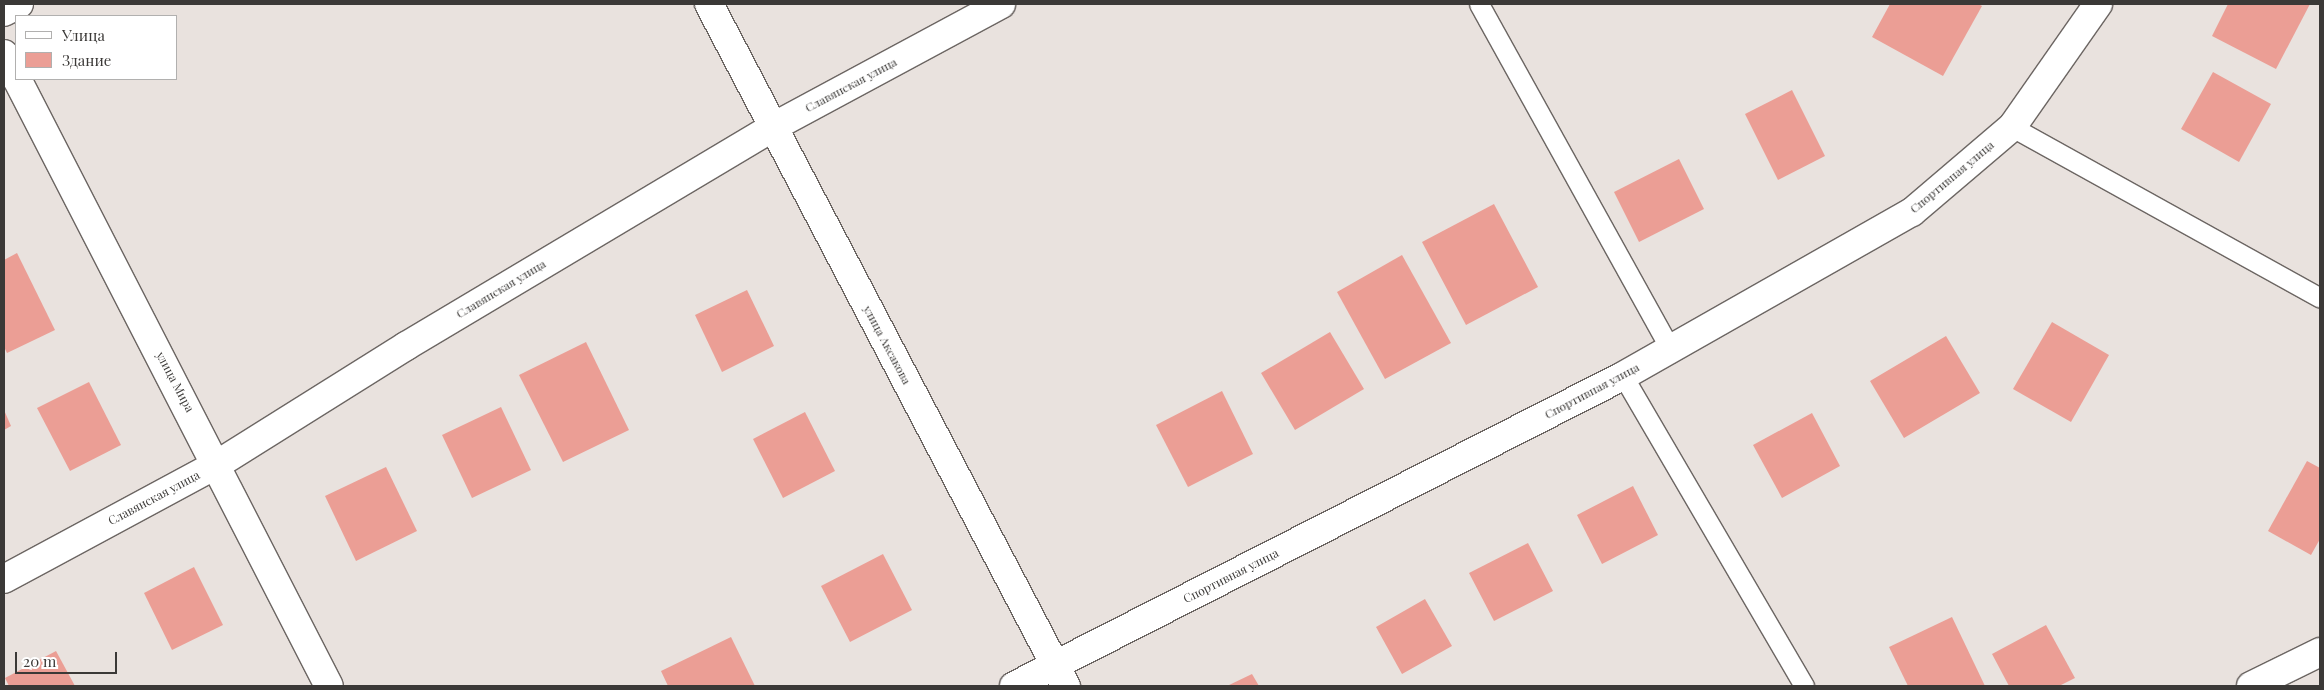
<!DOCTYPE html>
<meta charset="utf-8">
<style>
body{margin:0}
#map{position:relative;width:2324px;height:690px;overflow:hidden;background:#e9e2de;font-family:"Playfair Display",serif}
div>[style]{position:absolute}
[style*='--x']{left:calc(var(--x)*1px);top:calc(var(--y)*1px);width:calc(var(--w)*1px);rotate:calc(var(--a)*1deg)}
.building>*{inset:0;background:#eb9e95}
.roads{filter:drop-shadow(1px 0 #6c6663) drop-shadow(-1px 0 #6c6663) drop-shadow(0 1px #6c6663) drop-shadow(0 -1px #6c6663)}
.service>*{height:19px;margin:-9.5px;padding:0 9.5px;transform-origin:9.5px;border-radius:9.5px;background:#fff}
.minor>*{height:28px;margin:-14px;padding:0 14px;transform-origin:14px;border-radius:14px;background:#fff}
span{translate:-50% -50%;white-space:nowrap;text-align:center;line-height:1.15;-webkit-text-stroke:4.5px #fff;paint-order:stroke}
.street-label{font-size:12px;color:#3b3937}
.frame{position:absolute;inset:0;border:5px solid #3b3937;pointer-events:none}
.legend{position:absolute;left:15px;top:15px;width:162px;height:65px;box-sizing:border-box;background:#fff;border:1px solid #b1b0af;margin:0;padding:6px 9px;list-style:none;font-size:15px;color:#3b3937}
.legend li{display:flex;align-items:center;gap:10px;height:25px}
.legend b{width:25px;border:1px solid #b1b0af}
.scale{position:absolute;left:15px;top:652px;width:102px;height:22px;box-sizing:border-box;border:2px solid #3b3937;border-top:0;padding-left:6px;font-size:15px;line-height:18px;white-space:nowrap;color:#3b3937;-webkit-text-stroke:4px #fff;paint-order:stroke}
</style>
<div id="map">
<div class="building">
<i style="clip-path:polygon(1890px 4px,1978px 4px,1982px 6px,1943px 76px,1872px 37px)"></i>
<i style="clip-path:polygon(2228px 4px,2310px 4px,2276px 69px,2212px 36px)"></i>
<i style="clip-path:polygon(2213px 72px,2271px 104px,2239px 162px,2181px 129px)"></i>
<i style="clip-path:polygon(1792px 90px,1825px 156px,1778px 180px,1745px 114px)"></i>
<i style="clip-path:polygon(1679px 159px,1704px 209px,1639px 242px,1614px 192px)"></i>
<i style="clip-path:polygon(1494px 204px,1538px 287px,1466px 325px,1422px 242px)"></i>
<i style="clip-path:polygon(17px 253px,55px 330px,7px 353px,4px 347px,4px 260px)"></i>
<i style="clip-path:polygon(1402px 255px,1451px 343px,1385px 379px,1337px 292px)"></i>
<i style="clip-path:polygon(747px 290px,774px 346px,722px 372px,695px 315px)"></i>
<i style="clip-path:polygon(2052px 322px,2109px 355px,2071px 422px,2013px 389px)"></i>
<i style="clip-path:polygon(1330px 332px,1364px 389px,1295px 430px,1261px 373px)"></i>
<i style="clip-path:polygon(1946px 336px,1980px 393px,1904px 438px,1870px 381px)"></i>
<i style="clip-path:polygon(586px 342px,629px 430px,563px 462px,519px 375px)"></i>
<i style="clip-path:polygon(89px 382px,121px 445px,70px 471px,37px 408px)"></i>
<i style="clip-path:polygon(1222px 391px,1253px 454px,1188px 487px,1156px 425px)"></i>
<i style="clip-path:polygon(501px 407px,531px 470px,472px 498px,442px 435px)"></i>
<i style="clip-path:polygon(4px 410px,11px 426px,4px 430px)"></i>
<i style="clip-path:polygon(805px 412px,835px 471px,783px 498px,753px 439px)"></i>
<i style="clip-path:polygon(1812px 413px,1840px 466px,1782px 498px,1753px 445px)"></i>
<i style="clip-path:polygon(2307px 461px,2320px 468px,2320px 539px,2311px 555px,2268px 531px)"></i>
<i style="clip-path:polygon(386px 467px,417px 531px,356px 561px,325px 496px)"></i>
<i style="clip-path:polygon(1633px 486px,1658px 535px,1602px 564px,1577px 515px)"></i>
<i style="clip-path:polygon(1528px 543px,1553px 591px,1494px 621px,1469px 573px)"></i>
<i style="clip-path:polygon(883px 554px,912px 610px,850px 642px,821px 586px)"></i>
<i style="clip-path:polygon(194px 567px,223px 625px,172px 650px,144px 593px)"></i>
<i style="clip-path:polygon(1425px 599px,1452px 646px,1402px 674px,1376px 627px)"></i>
<i style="clip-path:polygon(1952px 617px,1985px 686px,1908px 686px,1889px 647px)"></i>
<i style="clip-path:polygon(2046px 625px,2075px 678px,2059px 686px,2009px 686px,1992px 654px)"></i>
<i style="clip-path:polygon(731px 637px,755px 686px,668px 686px,661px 671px)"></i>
<i style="clip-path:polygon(56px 651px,75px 686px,9px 686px,5px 678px)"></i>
<i style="clip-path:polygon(1252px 674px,1259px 686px,1227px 686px)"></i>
</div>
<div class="roads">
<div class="service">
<i style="--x:1479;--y:4;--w:394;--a:61"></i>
<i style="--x:2012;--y:127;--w:352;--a:29"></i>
<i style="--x:1623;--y:376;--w:359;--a:59.7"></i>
</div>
<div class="minor">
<i style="--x:709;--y:4;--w:770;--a:62.37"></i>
<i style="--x:4;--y:12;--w:17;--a:-28"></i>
<i style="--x:4;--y:54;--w:27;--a:63"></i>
<i style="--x:17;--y:79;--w:682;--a:62.8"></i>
<i style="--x:4;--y:579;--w:243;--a:-28.3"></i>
<i style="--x:218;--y:464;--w:222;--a:-32.1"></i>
<i style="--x:406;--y:346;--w:427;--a:-30.8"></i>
<i style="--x:773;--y:127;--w:259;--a:-28.3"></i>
<i style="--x:1014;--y:686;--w:683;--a:-26.98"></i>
<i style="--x:1623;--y:376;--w:332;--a:-29.6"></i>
<i style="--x:1912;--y:212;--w:131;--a:-40.4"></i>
<i style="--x:2012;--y:127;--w:150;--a:-55"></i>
<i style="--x:2251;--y:686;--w:77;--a:-26.2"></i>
</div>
</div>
<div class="street-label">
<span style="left:851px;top:85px;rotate:-28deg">Славянская улица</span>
<span style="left:1952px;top:177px;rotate:-40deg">Спортивная улица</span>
<span style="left:501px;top:289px;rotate:-31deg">Славянская улица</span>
<span style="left:887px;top:345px;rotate:62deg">улица Аксакова</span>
<span style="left:175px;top:382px;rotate:62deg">улица Мира</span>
<span style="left:1592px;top:391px;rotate:-28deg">Спортивная улица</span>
<span style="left:154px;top:498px;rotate:-28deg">Славянская улица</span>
<span style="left:1231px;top:576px;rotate:-27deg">Спортивная улица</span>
</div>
<div class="frame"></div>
<ul class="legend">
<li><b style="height:6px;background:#fff"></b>Улица</li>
<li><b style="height:14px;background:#eb9e95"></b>Здание</li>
</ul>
<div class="scale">20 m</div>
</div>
